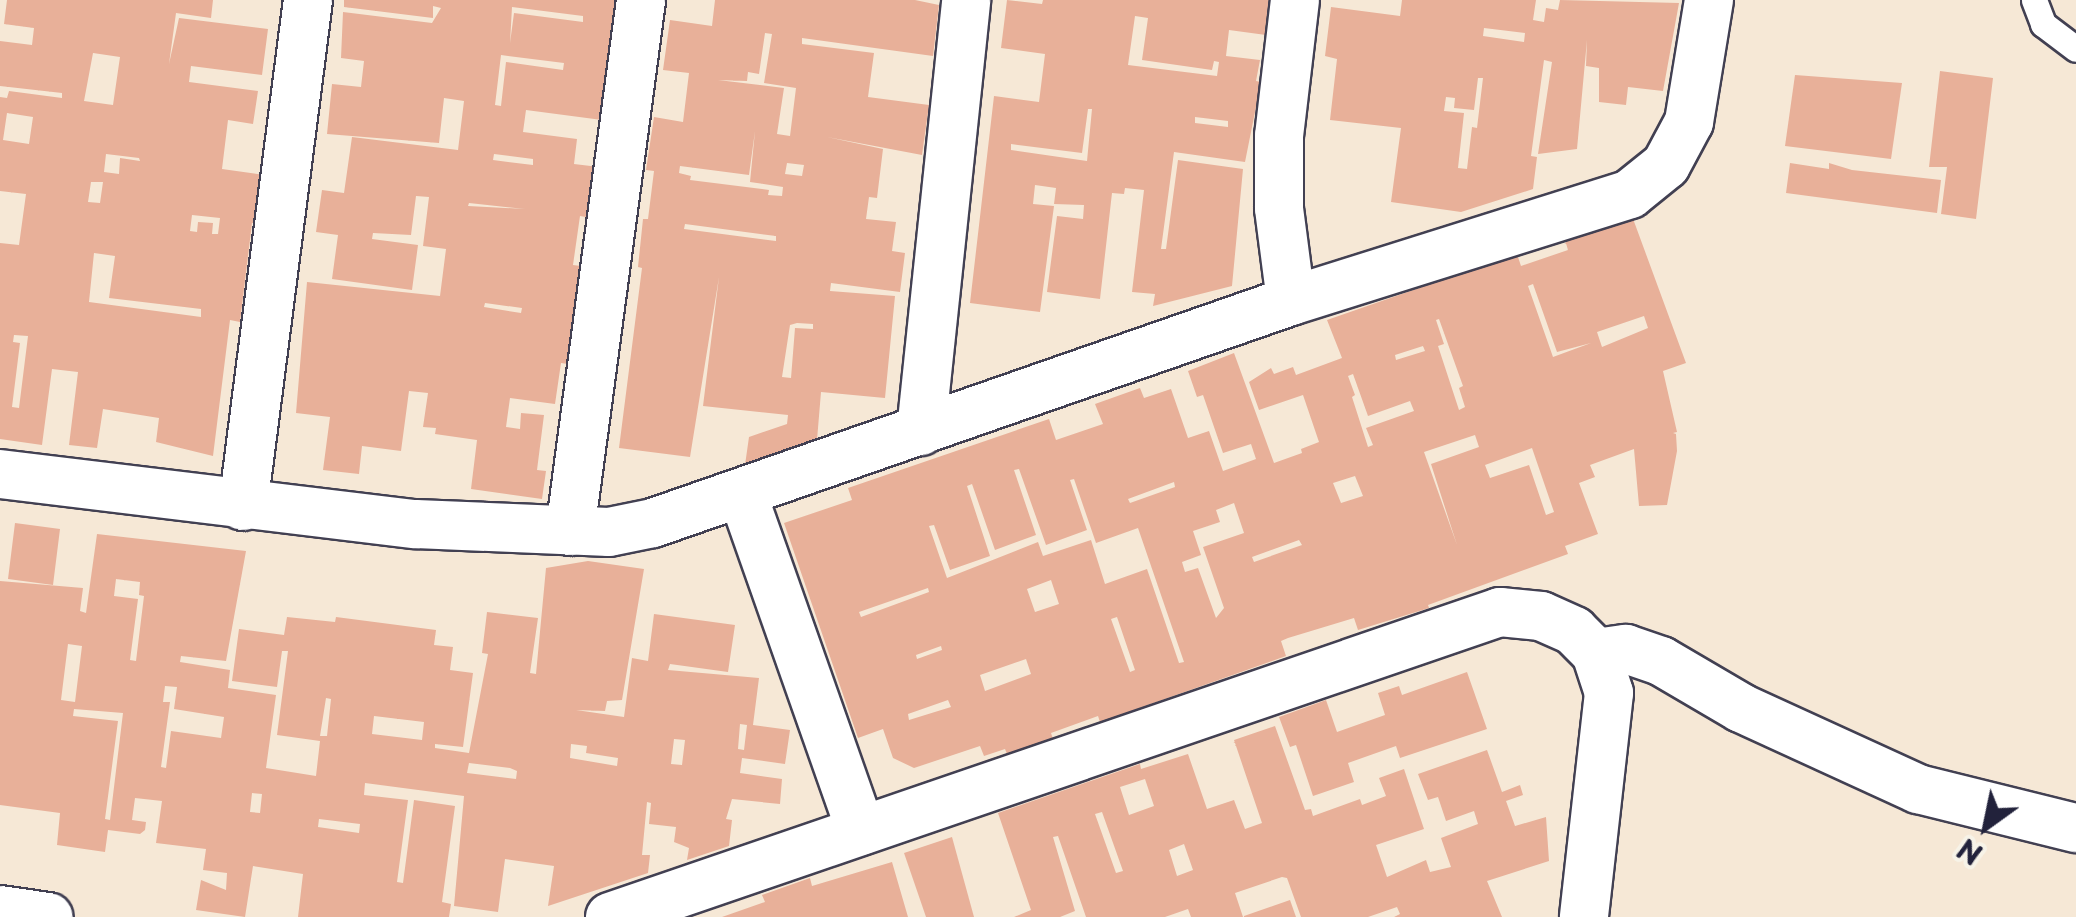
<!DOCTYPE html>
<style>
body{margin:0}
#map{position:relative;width:2076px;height:917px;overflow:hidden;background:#f6e8d6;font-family:"Playpen Sans",sans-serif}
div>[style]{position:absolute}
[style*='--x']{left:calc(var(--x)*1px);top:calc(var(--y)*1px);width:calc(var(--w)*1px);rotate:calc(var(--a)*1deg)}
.building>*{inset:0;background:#e8b099}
.roads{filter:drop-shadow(2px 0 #424052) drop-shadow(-2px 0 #424052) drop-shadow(0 2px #424052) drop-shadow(0 -2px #424052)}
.lane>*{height:25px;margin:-12.5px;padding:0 12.5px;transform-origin:12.5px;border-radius:12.5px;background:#fff}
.street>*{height:48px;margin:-24px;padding:0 24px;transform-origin:24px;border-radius:24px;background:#fff}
span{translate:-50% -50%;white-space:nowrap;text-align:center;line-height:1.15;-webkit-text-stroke:8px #f7f3e8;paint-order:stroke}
.north{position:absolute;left:1936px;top:777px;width:100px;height:100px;-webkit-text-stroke:8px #f7f3e8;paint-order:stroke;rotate:213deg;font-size:28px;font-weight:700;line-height:40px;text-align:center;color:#22223b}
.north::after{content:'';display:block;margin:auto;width:35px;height:45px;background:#22223b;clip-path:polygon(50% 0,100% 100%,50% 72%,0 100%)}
</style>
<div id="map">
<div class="building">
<i style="clip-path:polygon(evenodd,7px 0,213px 0,211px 18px,176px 13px,169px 64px,179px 18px,268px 29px,262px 75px,191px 66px,189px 82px,258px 91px,253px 124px,228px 120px,222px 169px,264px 175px,258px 223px,252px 223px,240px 322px,230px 320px,213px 456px,156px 442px,159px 418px,103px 409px,97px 448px,69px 445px,78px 372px,52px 369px,42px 445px,0 439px,0 243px,19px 245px,26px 194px,0 191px,0 97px,7px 98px,9px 91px,62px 98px,62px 93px,0 86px,0 41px,32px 45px,34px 28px,4px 24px,7px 0,93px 53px,120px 57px,113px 105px,84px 101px,93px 53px,7px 0,7px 113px,33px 117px,29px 144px,3px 140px,7px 113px,7px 0,106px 154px,139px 158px,140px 161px,120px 158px,119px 174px,104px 172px,106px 154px,7px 0,91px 182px,103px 182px,100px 203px,88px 202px,91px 182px,7px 0,192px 215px,220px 218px,218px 234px,212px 234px,213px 223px,198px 222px,197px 232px,190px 231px,192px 215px,7px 0,94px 253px,115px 256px,109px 298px,201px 309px,201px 317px,89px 302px,94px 253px,7px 0,14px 335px,28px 336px,19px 408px,12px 407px,20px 343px,13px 342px,14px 335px)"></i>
<i style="clip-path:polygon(evenodd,344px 0,622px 0,619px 20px,614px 20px,602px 120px,526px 110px,523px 132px,577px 139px,574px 164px,599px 167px,592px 218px,580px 216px,573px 265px,581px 266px,568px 364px,561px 363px,555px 404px,510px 398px,506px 427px,520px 429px,521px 413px,544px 415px,537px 470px,546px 471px,542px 499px,471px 489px,477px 440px,435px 434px,436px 428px,423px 427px,428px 393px,409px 391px,401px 451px,362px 446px,359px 474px,323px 470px,330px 417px,296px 413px,307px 282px,440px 296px,446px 249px,423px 246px,429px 197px,416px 196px,411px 235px,373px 233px,372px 239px,418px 245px,412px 290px,332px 279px,338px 235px,316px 232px,322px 190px,344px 193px,352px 137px,458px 150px,464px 101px,444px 98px,439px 143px,327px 134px,332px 84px,361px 87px,364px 61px,341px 58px,343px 12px,432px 23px,441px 8px,433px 6px,433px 18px,344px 7px,344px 0,512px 7px,583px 16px,583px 22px,514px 13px,510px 43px,512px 7px,344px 0,501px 55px,564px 63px,563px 70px,506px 62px,501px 106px,495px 105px,501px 55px,344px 0,494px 154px,533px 159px,533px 165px,493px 160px,494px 154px,344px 0,469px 203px,525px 209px,468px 206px,469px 203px,344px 0,485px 303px,522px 308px,521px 313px,484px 307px,485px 303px)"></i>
<i style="clip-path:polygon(evenodd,715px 0,915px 0,939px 5px,933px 56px,802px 38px,802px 44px,874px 53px,868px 97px,929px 105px,922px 155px,827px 137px,883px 149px,877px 198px,869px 197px,866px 219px,896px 222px,892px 251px,905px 253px,900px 292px,831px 283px,830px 291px,895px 296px,885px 398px,821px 392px,817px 440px,745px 465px,749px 437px,787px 424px,788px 415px,703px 406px,719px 277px,690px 457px,619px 448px,642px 268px,638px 267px,643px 219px,648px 219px,654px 171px,646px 170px,654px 117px,683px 122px,689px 73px,663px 70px,670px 20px,712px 26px,715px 0,765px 33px,772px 34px,764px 83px,796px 88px,790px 136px,777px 134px,784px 88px,718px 80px,747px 81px,748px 72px,759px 74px,765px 33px,715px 0,755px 131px,750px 182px,783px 187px,782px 196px,768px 195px,769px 190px,690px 180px,691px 176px,679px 173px,680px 166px,749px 175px,755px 131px,715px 0,787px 163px,804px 165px,802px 176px,785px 174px,787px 163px,715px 0,685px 224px,776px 236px,776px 241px,684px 229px,685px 224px,715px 0,797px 323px,813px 324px,813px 329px,795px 328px,791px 378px,782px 377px,790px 325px,797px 323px)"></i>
<i style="clip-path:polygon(evenodd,1007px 0,1042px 4px,1043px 0,1270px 0,1266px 35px,1229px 30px,1226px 56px,1260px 60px,1256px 81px,1261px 82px,1245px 162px,1174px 152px,1161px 249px,1166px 249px,1178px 160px,1243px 169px,1232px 286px,1153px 306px,1155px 294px,1132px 292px,1144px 190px,1125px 188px,1124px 194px,1112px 193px,1100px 299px,1047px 292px,1057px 216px,1083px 219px,1084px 205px,1054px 204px,1056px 188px,1035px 185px,1033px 204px,1054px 206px,1040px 312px,970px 303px,994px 96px,1039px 102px,1045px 54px,1001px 48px,1007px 0,1135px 16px,1148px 18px,1142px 60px,1212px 70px,1214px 61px,1219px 62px,1217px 76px,1128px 65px,1135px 16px,1007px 0,1088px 109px,1092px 109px,1087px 161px,1011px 150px,1011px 144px,1082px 153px,1088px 109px,1007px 0,1195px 117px,1228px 121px,1228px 127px,1195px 123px,1195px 117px)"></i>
<i style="clip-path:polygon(evenodd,1402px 0,1536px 0,1533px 20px,1544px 22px,1546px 8px,1558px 10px,1560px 0,1679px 3px,1663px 91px,1628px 87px,1626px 105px,1599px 102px,1599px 68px,1586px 66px,1587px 40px,1577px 149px,1538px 154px,1552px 62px,1544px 60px,1531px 156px,1537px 157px,1533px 189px,1461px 212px,1391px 202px,1401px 128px,1330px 120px,1337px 59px,1325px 56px,1331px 7px,1400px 16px,1402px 0,1484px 28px,1525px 33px,1524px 42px,1483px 36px,1484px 28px,1402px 0,1478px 78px,1483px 78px,1477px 128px,1472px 127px,1467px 169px,1458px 168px,1464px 113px,1444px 111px,1446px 97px,1455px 98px,1454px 108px,1474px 110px,1478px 78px)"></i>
<i style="clip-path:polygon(1940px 71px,1993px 78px,1976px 219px,1941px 214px,1947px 167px,1929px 167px)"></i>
<i style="clip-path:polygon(1795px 75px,1902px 83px,1891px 159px,1785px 146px)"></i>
<i style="clip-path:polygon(1790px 163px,1829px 169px,1829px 163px,1852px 170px,1941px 180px,1937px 213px,1786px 193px)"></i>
<i style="clip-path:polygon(evenodd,1632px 216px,1686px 363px,1663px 371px,1677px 432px,1673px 433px,1676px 434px,1677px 451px,1667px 505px,1639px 506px,1634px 449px,1590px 465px,1595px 477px,1579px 483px,1598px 534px,1565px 546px,1568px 554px,1428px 605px,1429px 608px,1358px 630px,1354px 618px,1288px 638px,1281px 641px,1286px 656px,1100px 722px,1098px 716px,1051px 733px,1053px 739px,1007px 754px,1005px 749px,984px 756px,980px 746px,914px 768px,893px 758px,883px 729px,858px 738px,784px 523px,852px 500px,848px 488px,1049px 419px,1056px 440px,1103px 424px,1095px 404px,1140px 388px,1144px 398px,1171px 389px,1188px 438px,1209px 431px,1223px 471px,1256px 459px,1251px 444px,1223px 453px,1203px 395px,1197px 397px,1188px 371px,1234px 353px,1274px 463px,1302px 453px,1301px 449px,1319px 442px,1303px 395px,1259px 410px,1249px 382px,1271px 368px,1274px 374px,1293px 367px,1296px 375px,1342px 358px,1327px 320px,1517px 254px,1521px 266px,1568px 250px,1565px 240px,1632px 216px,1533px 284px,1557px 352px,1591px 343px,1553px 357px,1528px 286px,1533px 284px,1632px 216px,1644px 316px,1648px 328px,1602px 347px,1597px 332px,1644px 316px,1632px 216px,1439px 319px,1463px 386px,1459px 388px,1465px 407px,1459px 410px,1438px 346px,1444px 344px,1436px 320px,1439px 319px,1632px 216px,1423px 346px,1425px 351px,1396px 360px,1395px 355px,1423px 346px,1632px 216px,1353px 374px,1368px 416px,1410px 401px,1414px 411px,1366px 428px,1373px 445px,1368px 447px,1352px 397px,1355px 395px,1348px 376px,1353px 374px,1632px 216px,1475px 435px,1479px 447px,1431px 464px,1457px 545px,1424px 452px,1475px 435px,1632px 216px,1532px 448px,1554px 512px,1546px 515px,1529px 465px,1490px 478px,1485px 465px,1532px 448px,1632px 216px,1019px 469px,1046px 545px,1087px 530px,1070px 480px,1074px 479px,1096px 543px,1138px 528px,1184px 662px,1179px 663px,1147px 569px,1105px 584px,1091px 540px,1043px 556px,1038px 542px,947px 578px,929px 526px,934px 525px,950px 570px,990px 556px,967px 486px,972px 484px,995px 550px,1036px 535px,1014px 470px,1019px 469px,1632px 216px,1355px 476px,1363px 496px,1341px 503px,1333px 483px,1355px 476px,1632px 216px,1174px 482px,1175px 487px,1130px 503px,1128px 499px,1174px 482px,1632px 216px,1234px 503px,1244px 533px,1203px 547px,1224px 608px,1216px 618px,1198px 568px,1185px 572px,1182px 562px,1201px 555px,1193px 531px,1220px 522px,1216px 510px,1234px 503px,1632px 216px,1299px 540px,1302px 545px,1254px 562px,1252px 557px,1299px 540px,1632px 216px,1051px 580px,1059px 604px,1035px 612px,1027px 589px,1051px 580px,1632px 216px,928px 588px,929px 592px,861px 617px,859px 612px,928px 588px,1632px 216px,1117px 617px,1135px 670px,1130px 672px,1111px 619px,1117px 617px,1632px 216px,941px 646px,942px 650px,917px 659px,916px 655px,941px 646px,1632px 216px,1026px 659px,1031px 674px,985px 691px,980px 675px,1026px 659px,1632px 216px,948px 700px,951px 707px,909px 720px,908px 714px,948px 700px)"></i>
<i style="clip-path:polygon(15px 523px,60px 529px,53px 585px,8px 579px)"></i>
<i style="clip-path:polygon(evenodd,97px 534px,246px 551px,226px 661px,181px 656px,180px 662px,230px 670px,228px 688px,276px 695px,266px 768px,316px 776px,320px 741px,277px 735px,288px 651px,282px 651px,277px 687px,232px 681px,239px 629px,284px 635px,287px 617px,335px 622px,336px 617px,436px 630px,434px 645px,453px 647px,450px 670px,473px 673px,463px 747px,435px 744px,435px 748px,469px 753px,488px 654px,482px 653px,487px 612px,538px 618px,530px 673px,536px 674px,546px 568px,588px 561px,644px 569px,622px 700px,607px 701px,605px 711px,576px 710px,624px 717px,632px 658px,648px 661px,654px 614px,735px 625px,728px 672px,670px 664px,668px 670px,759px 678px,753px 725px,790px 730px,785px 764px,742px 758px,740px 773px,782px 779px,780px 804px,732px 799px,726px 819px,732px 820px,729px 846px,687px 860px,689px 848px,674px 842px,676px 827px,649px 824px,651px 803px,647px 802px,642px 855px,650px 855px,648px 873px,548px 906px,554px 866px,505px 859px,498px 912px,454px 906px,464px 796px,365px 783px,364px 795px,408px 800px,397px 882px,403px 883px,414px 800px,455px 806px,442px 902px,451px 904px,449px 917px,298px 917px,303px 874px,253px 866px,245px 917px,196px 910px,201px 880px,226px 890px,227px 873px,203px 870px,206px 849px,156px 843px,162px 801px,135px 798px,132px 820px,146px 822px,145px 830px,140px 834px,108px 830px,105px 852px,57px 845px,60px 813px,0 805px,0 581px,83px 588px,80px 611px,86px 613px,97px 534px,116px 579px,140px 582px,139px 595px,144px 596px,136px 661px,130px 660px,138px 599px,114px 596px,116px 579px,97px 534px,68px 644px,82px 646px,75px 702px,61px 700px,68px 644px,97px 534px,165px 686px,177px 687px,174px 709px,224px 717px,221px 738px,171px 731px,166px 768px,161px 767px,170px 702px,163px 702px,165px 686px,97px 534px,326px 698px,331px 699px,327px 736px,320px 736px,326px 698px,97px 534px,74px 709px,123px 713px,110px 820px,105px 819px,118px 721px,73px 716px,74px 709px,97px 534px,374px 716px,424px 722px,422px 740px,372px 734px,374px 716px,97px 534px,740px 724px,747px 725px,744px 750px,738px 749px,740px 724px,97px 534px,674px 739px,685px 740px,682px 765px,671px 764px,674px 739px,97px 534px,571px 744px,587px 746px,586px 753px,618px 758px,617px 766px,570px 758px,571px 744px,97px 534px,469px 763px,510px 768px,517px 771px,516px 779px,467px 773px,469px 763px,97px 534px,252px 793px,262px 794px,260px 813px,250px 812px,252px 793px,97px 534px,319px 819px,360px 824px,359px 833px,318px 827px,319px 819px)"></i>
<i style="clip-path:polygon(1467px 672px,1487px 729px,1400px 758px,1396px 746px,1348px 763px,1354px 782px,1313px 796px,1296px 745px,1290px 747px,1279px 717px,1326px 700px,1337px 732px,1385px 715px,1378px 693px,1399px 686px,1402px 695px)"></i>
<i style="clip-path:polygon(evenodd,1275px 726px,1305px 810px,1311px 809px,1313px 816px,1360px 799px,1362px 805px,1386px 796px,1379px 778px,1404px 769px,1424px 829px,1376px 845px,1387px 877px,1426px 860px,1430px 872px,1451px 867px,1441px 838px,1478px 824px,1474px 811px,1446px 821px,1438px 797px,1428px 800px,1418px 774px,1487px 750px,1502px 792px,1520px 785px,1523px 795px,1506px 801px,1515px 826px,1546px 817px,1549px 861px,1487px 881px,1502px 917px,1394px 917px,1400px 914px,1397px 907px,1368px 917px,1301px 917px,1287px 878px,1282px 877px,1235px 893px,1243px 917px,1191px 917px,1188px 909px,1165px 917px,1086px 917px,1058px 836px,1053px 837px,1075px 911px,1060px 917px,1014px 917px,1031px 910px,998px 813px,1140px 764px,1141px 769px,1188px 754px,1207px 809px,1234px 800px,1245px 829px,1262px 823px,1234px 740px,1275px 726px,1145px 779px,1154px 806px,1129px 815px,1120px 787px,1145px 779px,1275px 726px,1102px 812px,1123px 871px,1116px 873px,1095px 814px,1102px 812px,1275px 726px,1184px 844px,1193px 870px,1177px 876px,1169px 850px,1184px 844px)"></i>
<i style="clip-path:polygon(952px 837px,974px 917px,926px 917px,904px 853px)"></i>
<i style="clip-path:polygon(892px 862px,908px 917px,722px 917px,765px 902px,762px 895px,810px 878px,812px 886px)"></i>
<i style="clip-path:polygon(1290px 900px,1296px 917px,1244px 917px,1244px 916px)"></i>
</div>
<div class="roads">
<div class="lane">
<i style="--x:2034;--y:0;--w:26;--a:69"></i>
<i style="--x:2043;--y:24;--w:41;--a:37.1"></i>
</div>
<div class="street">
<i style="--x:1291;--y:301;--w:94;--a:-97.4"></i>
<i style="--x:1279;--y:208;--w:72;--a:-90"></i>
<i style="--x:1279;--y:136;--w:137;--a:-83.3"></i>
<i style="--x:921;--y:431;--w:433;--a:-84"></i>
<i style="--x:0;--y:474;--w:419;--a:6.9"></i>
<i style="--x:416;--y:524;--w:193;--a:2.4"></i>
<i style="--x:609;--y:532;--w:45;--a:-11.6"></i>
<i style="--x:653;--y:523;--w:676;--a:-19.19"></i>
<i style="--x:1291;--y:301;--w:355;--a:-17.5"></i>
<i style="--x:1630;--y:194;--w:46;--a:-38.9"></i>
<i style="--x:1666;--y:165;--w:49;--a:-61.9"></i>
<i style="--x:1689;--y:122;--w:124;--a:-80.7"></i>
<i style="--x:742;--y:493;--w:358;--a:70.6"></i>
<i style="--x:243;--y:506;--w:510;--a:-82.68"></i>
<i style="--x:570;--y:531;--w:536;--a:-82.38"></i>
<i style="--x:1596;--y:653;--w:30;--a:-8"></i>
<i style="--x:1626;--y:649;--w:37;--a:19"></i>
<i style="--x:1661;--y:661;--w:93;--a:30.4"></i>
<i style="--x:1741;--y:708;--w:195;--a:24.6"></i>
<i style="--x:1918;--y:789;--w:163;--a:13.9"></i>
<i style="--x:0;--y:910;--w:49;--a:8.3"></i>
<i style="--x:610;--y:917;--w:941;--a:-18.92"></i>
<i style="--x:1500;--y:612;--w:41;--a:5.6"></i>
<i style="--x:1541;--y:616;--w:36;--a:24"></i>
<i style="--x:1574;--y:631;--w:31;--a:45"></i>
<i style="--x:1596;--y:653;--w:42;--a:72"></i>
<i style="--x:1609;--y:693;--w:225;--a:96.4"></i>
</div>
</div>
<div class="north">N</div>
</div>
